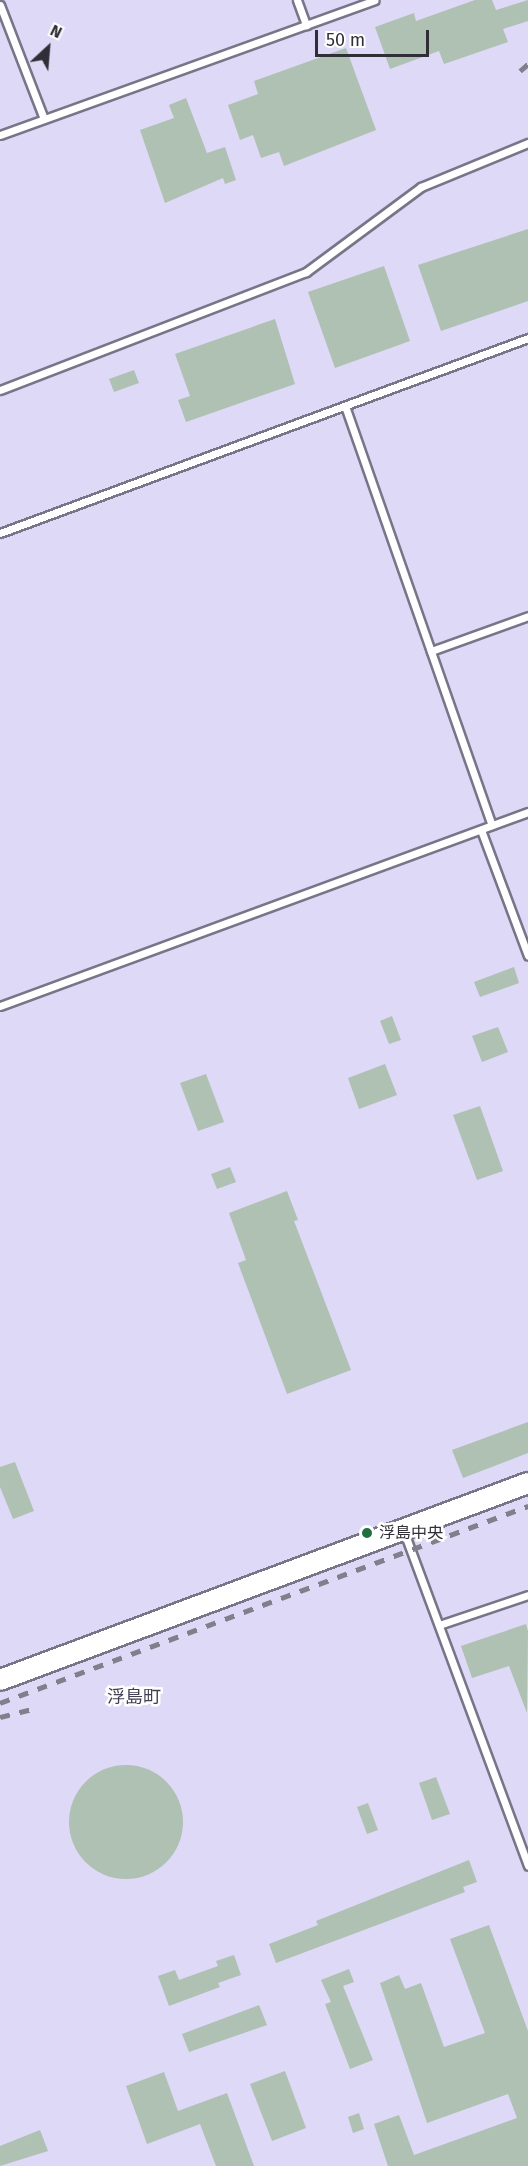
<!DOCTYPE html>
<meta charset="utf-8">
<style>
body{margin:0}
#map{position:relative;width:528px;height:2166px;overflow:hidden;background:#e8e5fa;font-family:"Fira Sans","Noto Sans JP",sans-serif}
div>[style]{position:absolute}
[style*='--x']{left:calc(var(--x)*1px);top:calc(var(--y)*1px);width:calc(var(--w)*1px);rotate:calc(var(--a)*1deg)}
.built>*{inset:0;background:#ded9f6}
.building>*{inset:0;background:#aec1b3}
.round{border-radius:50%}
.roads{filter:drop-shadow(2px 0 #797588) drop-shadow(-2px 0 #797588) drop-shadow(0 2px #797588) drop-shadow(0 -2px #797588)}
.lane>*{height:7px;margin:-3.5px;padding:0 3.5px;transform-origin:3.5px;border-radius:3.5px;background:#fff}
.secondary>*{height:20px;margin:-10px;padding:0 10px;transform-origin:10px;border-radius:10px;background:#fff}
.rail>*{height:4.5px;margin-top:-2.25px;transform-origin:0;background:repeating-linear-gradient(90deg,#817f8c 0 10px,transparent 0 20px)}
.dots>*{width:16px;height:16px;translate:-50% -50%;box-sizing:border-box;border:3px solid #fff;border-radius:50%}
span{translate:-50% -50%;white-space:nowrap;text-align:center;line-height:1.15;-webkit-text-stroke:5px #fff;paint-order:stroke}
.poi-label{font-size:16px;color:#302f37}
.left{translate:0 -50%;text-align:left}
.neighbourhood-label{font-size:18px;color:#423f50}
.north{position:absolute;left:18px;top:18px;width:60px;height:60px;-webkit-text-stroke:4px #fff;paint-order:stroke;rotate:26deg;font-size:16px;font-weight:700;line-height:24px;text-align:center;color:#302f37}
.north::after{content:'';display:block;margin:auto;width:21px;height:27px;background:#302f37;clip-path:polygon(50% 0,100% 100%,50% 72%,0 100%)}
.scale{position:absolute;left:315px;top:30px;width:114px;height:27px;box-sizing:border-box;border:3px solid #302f37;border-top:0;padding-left:8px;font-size:18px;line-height:21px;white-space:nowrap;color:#302f37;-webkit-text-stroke:4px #fff;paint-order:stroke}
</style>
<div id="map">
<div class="built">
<i style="clip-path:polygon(0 0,528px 0,528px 2166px,0 2166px)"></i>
</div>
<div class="building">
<i style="clip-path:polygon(475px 0,492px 0,496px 10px,528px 0,528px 21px,503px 29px,508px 42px,444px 64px,439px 51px,390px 69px,375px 27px,414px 13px,416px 21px)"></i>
<i style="clip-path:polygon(346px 48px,376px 130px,284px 166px,279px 152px,261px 158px,253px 135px,240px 140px,228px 105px,258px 94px,254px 81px)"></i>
<i style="clip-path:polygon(186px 98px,207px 153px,225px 147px,236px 180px,225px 184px,223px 178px,165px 203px,140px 130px,174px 118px,169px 105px)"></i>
<i style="clip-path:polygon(528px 229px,528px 301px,441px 331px,418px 265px)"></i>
<i style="clip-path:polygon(384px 266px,410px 341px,335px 368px,308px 292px)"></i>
<i style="clip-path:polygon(275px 319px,295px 384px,186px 422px,178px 400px,190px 396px,175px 354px)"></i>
<i style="clip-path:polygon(134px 370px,139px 383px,114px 392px,109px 379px)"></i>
<i style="clip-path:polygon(514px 967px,519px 983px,480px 997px,474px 982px)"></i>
<i style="clip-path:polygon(392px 1016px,401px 1040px,389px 1044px,380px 1021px)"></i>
<i style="clip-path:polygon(498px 1027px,508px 1052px,482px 1062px,472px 1036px)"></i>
<i style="clip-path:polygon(385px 1064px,397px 1095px,359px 1109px,348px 1078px)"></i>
<i style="clip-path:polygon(206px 1074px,224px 1122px,198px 1131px,180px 1083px)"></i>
<i style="clip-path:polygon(480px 1106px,503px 1171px,477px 1180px,453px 1115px)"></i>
<i style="clip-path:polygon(230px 1167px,236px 1182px,217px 1189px,211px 1174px)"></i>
<i style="clip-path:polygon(287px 1191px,298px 1220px,294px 1221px,351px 1370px,287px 1394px,238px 1263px,246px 1260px,229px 1213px)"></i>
<i style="clip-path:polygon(528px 1422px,528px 1453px,463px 1478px,452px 1450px)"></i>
<i style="clip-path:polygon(15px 1462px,34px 1511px,13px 1519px,0 1487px,0 1467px)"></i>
<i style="clip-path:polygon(526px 1624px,528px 1631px,527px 1713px,509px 1666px,472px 1678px,461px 1646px)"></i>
<i class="round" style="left:69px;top:1765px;width:114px;height:114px"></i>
<i style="clip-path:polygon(436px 1777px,450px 1814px,432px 1820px,419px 1783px)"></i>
<i style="clip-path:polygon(368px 1803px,378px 1830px,367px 1834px,357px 1807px)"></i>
<i style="clip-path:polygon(469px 1860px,477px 1882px,463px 1887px,465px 1892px,276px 1963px,269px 1944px,318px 1925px,316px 1921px)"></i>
<i style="clip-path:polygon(489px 1925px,528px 2031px,528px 2166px,388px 2166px,374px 2124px,399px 2115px,414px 2155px,517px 2118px,508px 2094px,427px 2123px,380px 1983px,399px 1975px,405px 1989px,421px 1983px,444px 2047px,485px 2033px,450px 1939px)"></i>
<i style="clip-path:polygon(234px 1955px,241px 1975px,218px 1983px,220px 1987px,169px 2006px,158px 1976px,175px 1970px,179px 1980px,218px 1966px,216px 1961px)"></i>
<i style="clip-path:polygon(349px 1969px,354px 1982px,343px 1986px,373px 2060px,350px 2069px,325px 2004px,331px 2002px,321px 1980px)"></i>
<i style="clip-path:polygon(259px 2005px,267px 2025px,189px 2052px,182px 2034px)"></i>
<i style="clip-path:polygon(285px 2071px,306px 2128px,272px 2141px,250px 2084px)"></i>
<i style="clip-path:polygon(164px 2072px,178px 2111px,227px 2093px,254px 2166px,216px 2166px,200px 2124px,147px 2144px,126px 2086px)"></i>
<i style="clip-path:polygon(359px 2113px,364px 2129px,353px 2133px,348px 2117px)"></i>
<i style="clip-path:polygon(40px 2130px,48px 2151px,0 2166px,0 2146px)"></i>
</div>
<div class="roads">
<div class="lane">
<i style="--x:297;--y:0;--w:27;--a:70"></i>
<i style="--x:0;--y:5;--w:122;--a:68.9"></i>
<i style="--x:0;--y:135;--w:398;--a:-19.8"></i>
<i style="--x:0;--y:390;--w:328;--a:-21.1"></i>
<i style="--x:306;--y:272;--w:143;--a:-36.5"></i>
<i style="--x:421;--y:187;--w:116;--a:-22.4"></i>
<i style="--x:345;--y:406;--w:444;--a:70.7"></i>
<i style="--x:0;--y:533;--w:563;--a:-20.27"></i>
<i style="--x:431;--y:651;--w:103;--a:-19.8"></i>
<i style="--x:481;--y:830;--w:134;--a:69.5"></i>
<i style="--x:0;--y:1006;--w:563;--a:-20.17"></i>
<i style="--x:404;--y:1532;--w:356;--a:69.6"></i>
<i style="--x:439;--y:1625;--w:94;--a:-18.6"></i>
</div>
<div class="secondary">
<i style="--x:0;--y:1680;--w:564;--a:-20.46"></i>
</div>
</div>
<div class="rail">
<i style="--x:520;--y:71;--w:11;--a:-41"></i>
<i style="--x:0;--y:1703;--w:564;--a:-20.46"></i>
<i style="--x:0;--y:1717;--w:32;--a:-14"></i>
</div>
<div class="dots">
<i style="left:367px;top:1533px;background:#1f6f3f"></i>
</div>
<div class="poi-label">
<span class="left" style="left:379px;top:1533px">浮島中央</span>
</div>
<div class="neighbourhood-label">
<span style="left:134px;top:1697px">浮島町</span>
</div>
<div class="north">N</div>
<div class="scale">50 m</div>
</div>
